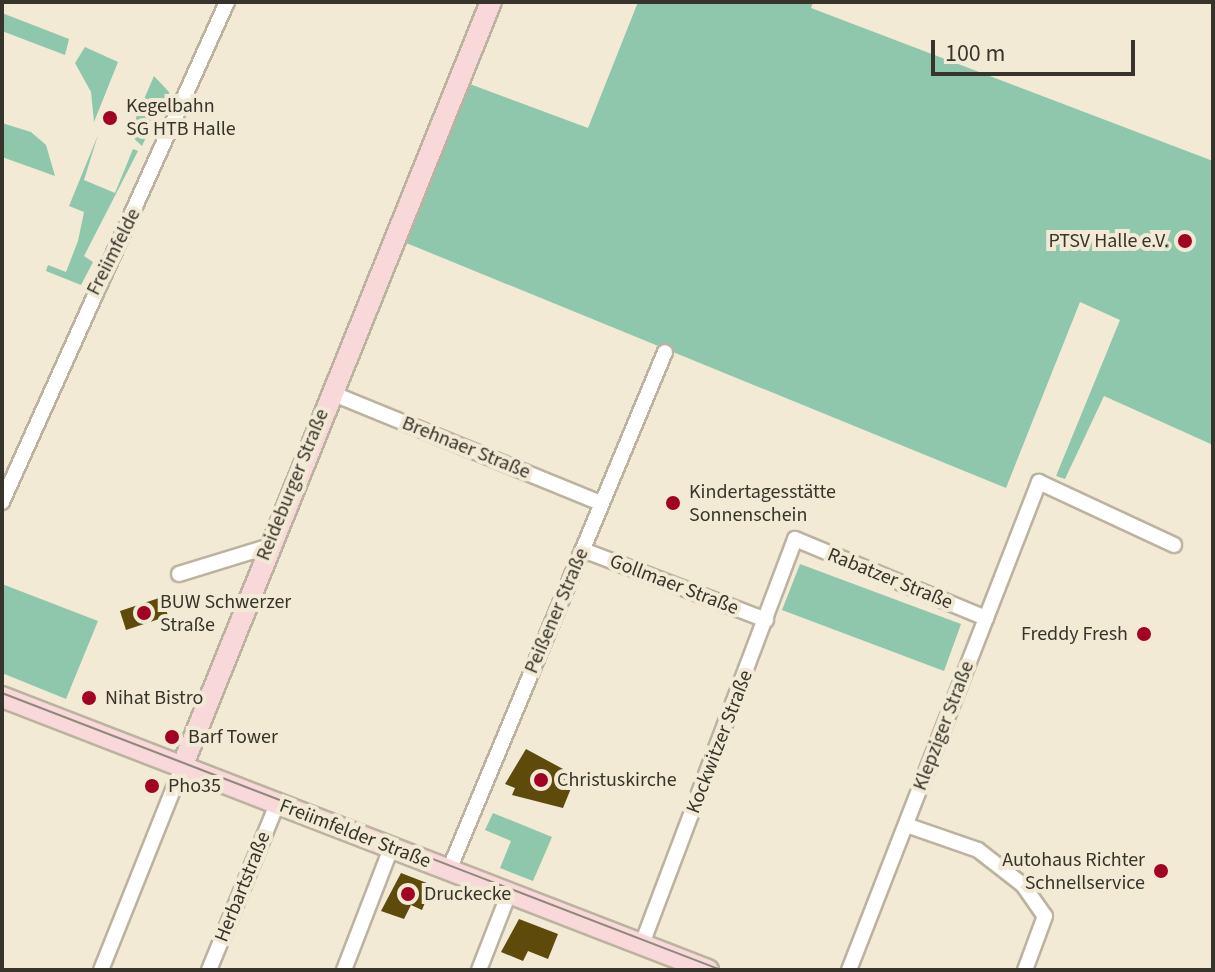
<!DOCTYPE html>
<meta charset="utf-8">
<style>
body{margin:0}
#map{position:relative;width:1215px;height:972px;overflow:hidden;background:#f2ead5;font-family:"Source Sans 3",sans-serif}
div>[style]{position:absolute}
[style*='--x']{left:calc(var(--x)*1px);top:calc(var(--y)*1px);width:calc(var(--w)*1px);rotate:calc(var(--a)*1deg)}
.green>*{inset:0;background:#8ec7ab}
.building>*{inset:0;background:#5e4a0b}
.roads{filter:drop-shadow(2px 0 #bbb3a0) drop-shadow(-2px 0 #bbb3a0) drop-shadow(0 2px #bbb3a0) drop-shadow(0 -2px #bbb3a0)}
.street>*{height:14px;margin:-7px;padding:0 7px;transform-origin:7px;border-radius:7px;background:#fff}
.secondary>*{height:20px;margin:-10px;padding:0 10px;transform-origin:10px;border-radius:10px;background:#f9d8d9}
.tram>*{height:2px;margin:-1px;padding:0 1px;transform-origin:1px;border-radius:1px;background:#8f897b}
.dots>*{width:22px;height:22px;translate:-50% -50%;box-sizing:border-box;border:4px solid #f2ead5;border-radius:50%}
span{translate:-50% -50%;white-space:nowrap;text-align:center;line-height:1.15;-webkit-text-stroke:8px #f2ead5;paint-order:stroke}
.poi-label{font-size:20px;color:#37342c}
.left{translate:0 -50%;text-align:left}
.right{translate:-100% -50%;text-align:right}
.street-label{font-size:20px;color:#37342c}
.frame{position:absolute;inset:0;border:4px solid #37342c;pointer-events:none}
.scale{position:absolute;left:931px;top:40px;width:204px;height:36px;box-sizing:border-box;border:4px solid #37342c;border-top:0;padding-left:10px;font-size:24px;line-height:28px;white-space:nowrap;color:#37342c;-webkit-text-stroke:6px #f2ead5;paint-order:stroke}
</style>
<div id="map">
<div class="green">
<i style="clip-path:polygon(638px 2px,813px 2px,811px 8px,1213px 161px,1213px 445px,1104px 396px,1065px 479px,1056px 476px,1120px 320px,1080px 302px,1006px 488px,394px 238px,459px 80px,588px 128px)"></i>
<i style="clip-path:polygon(2px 13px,69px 39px,65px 55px,2px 31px)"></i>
<i style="clip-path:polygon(85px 47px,118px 62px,94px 122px,91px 92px,75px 63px)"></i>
<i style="clip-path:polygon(154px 76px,169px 92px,172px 111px,168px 117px,157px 113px,142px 146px,129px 134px)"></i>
<i style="clip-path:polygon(2px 123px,31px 132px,46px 145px,55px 176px,2px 157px)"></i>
<i style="clip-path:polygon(98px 135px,84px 180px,115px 193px,133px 149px,138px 151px,84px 256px,93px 262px,81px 285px,46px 271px,48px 265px,66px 272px,78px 241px,84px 212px,69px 206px)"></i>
<i style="clip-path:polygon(800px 564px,961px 624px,944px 671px,782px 610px)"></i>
<i style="clip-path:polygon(2px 584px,98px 621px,66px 699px,2px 673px)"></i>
<i style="clip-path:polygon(493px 813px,552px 837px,533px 881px,500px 868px,511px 841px,485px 830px)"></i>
</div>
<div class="building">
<i style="clip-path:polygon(162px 597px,168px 616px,126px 630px,120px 611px)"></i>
<i style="clip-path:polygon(526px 749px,576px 776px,563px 808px,512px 795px,515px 788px,505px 784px)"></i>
<i style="clip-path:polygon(401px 873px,432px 885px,422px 910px,411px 905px,404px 919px,381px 911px)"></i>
<i style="clip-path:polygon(519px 919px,558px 934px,548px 959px,528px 951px,523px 961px,501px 952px)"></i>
</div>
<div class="roads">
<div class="street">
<i style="--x:331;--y:393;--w:292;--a:22.2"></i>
<i style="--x:2;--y:502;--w:548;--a:-65.77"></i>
<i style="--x:583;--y:550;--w:196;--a:20.9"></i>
<i style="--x:179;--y:574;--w:92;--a:-17.1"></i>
<i style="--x:906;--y:825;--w:76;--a:19.1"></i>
<i style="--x:978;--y:850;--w:57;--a:37.9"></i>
<i style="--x:1023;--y:885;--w:38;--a:55"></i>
<i style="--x:1045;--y:916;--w:58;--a:110.3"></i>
<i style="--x:449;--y:870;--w:561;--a:-67.36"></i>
<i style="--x:642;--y:944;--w:433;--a:-69.3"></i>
<i style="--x:795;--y:539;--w:207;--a:22.5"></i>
<i style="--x:101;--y:970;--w:219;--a:-68.2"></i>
<i style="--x:209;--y:970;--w:179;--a:-67.7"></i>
<i style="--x:344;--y:970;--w:131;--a:-68.9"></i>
<i style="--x:479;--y:970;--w:83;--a:-68.7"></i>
<i style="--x:849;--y:970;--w:524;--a:-68.73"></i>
<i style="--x:1039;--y:482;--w:149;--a:25"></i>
</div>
<div class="secondary">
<i style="--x:2;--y:697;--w:757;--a:21.14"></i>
<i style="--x:182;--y:767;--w:825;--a:-68.01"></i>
</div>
</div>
<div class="tram">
<i style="--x:2;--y:693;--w:771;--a:21.07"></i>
</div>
<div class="dots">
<i style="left:110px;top:118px;background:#a20322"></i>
<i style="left:1185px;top:241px;background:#a20322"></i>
<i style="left:673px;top:503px;background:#a20322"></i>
<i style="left:144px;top:613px;background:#a20322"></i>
<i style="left:1144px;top:634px;background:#a20322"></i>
<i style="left:89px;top:698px;background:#a20322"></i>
<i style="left:172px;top:737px;background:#a20322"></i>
<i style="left:541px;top:780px;background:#a20322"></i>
<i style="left:152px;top:786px;background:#a20322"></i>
<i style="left:1161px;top:871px;background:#a20322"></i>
<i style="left:408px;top:894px;background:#a20322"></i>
</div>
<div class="poi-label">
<span class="left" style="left:126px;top:118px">Kegelbahn<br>SG HTB Halle</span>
<span class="right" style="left:1169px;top:241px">PTSV Halle e.V.</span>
<span class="left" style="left:689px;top:504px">Kindertagesstätte<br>Sonnenschein</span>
<span class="left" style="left:160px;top:614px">BUW Schwerzer<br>Straße</span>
<span class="right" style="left:1128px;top:634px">Freddy Fresh</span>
<span class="left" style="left:105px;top:698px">Nihat Bistro</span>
<span class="left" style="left:188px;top:737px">Barf Tower</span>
<span class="left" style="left:557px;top:780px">Christuskirche</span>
<span class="left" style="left:168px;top:786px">Pho35</span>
<span class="right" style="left:1145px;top:872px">Autohaus Richter<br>Schnellservice</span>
<span class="left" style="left:424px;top:894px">Druckecke</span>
</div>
<div class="street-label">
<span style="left:114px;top:252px;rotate:-63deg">Freiimfelde</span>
<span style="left:466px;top:448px;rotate:22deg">Brehnaer Straße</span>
<span style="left:293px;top:485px;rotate:-68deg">Reideburger Straße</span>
<span style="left:890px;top:579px;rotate:22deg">Rabatzer Straße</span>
<span style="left:674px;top:585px;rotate:21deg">Gollmaer Straße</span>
<span style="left:557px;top:611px;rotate:-67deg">Peißener Straße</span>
<span style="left:944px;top:726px;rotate:-69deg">Klepziger Straße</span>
<span style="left:720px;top:742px;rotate:-69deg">Kockwitzer Straße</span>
<span style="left:355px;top:834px;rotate:21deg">Freiimfelder Straße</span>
<span style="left:243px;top:887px;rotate:-68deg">Herbartstraße</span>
</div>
<div class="frame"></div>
<div class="scale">100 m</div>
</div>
